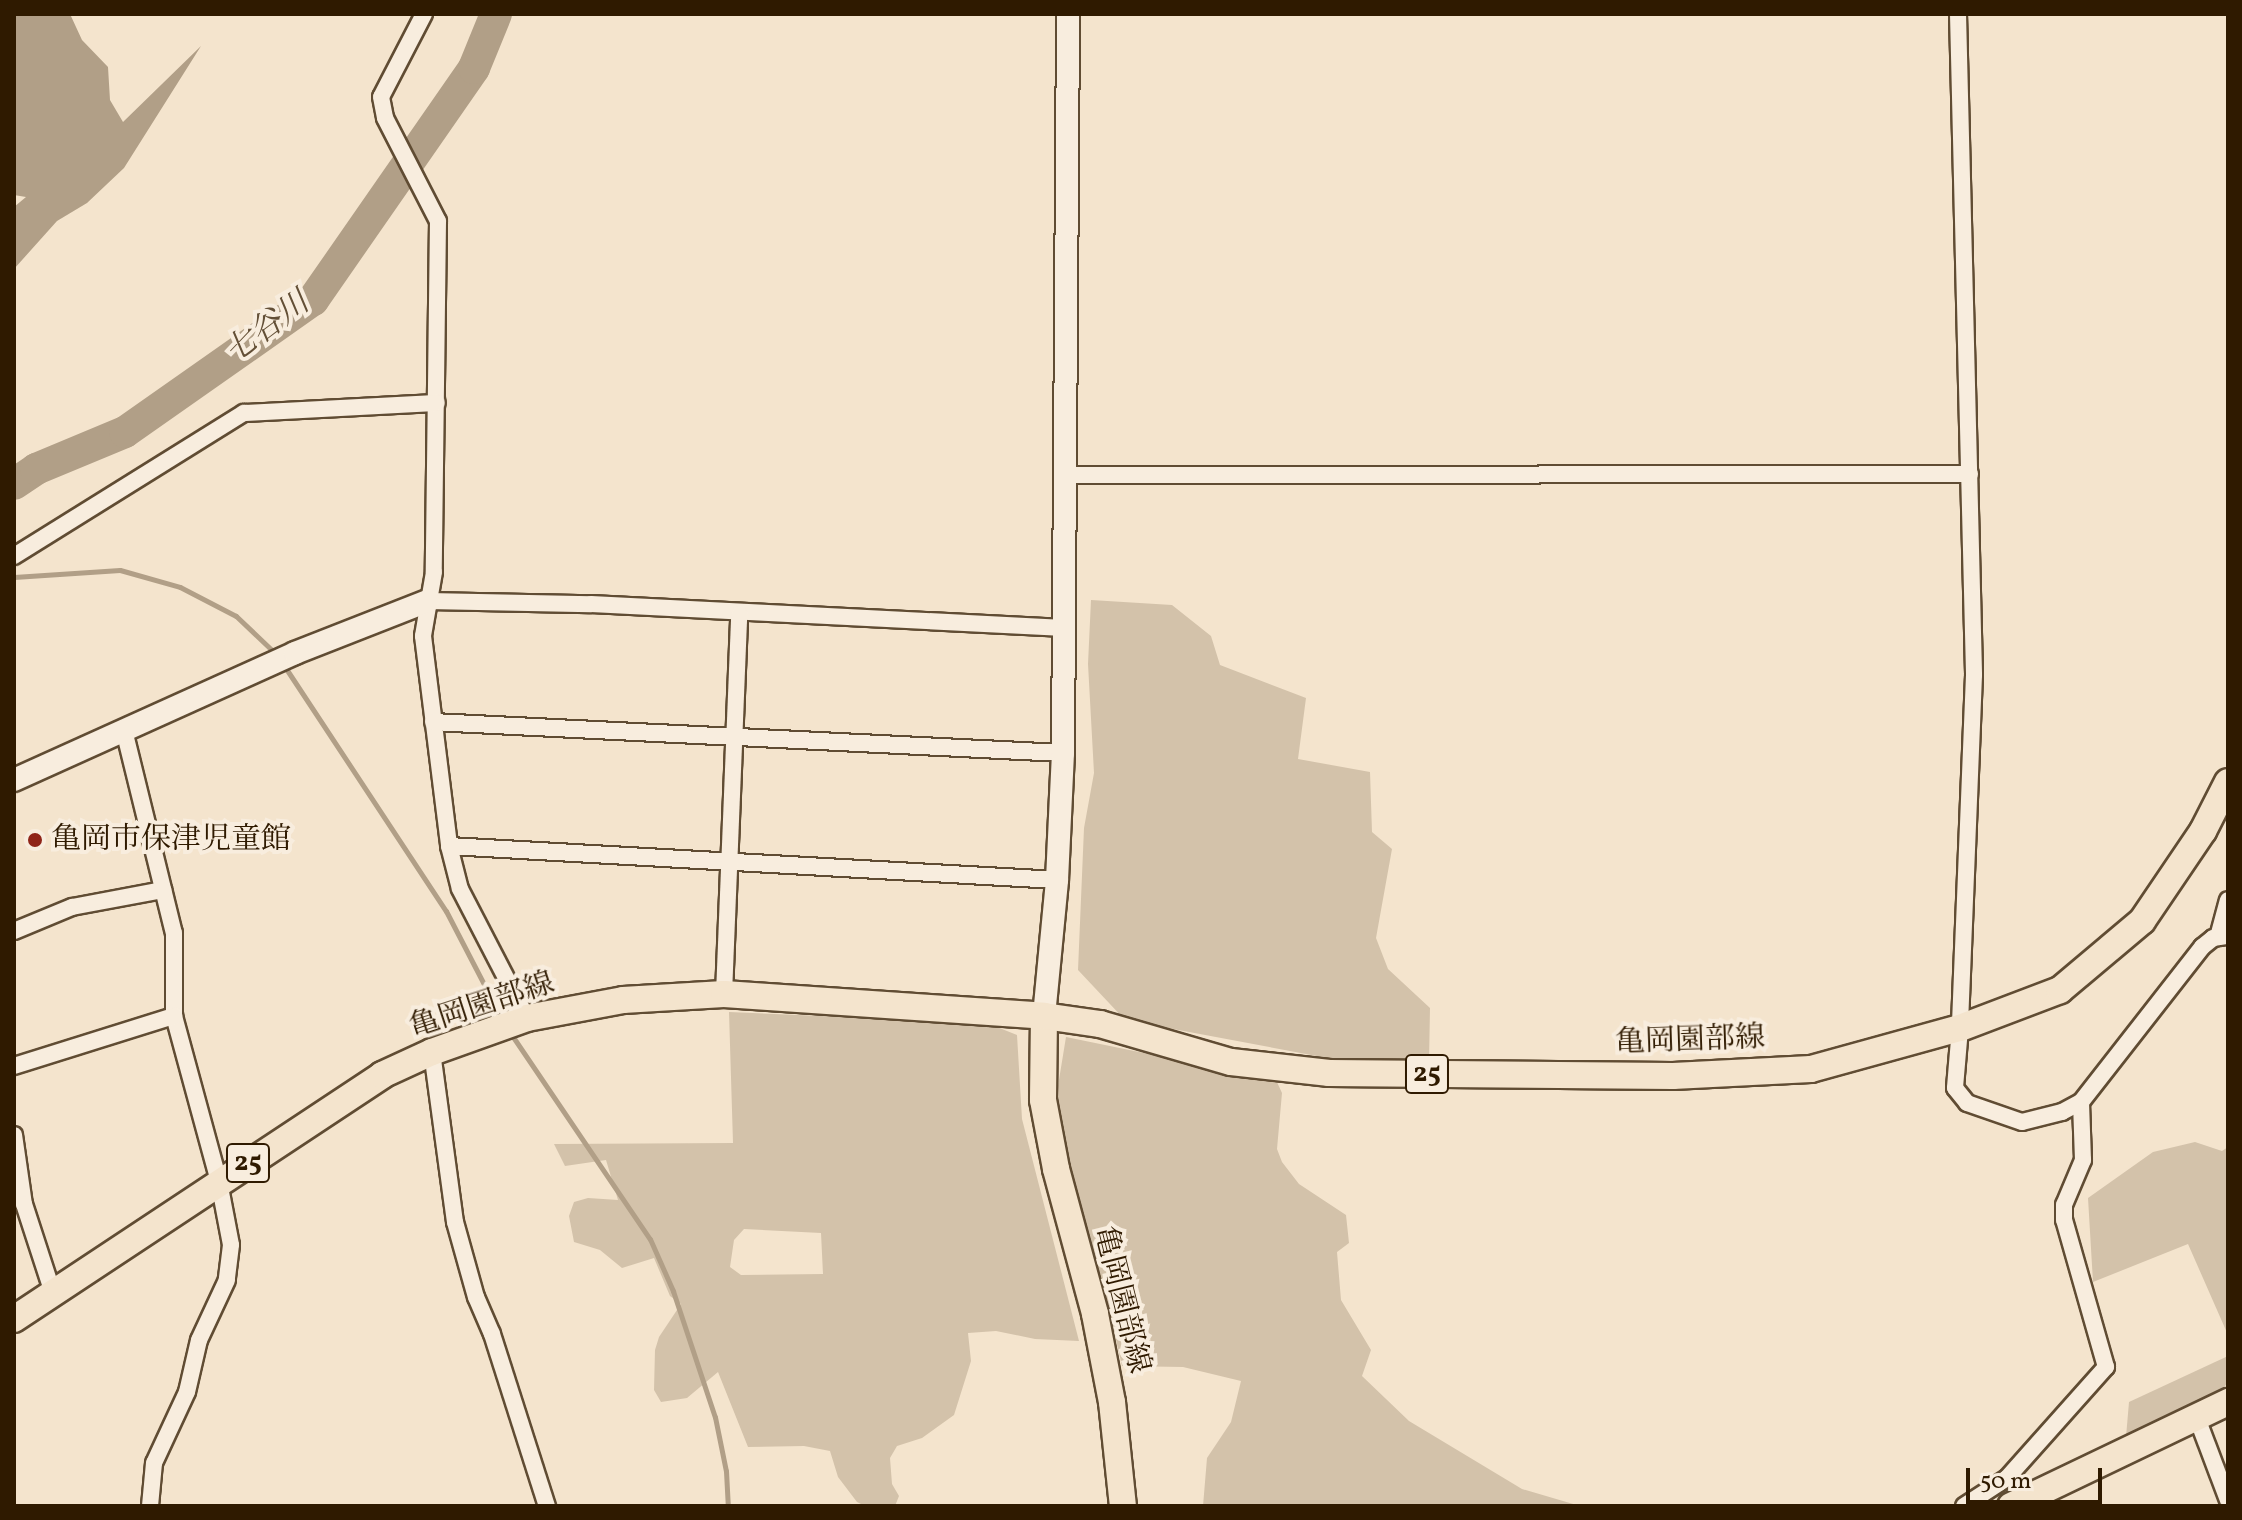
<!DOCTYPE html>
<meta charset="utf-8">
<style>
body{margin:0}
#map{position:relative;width:2242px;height:1520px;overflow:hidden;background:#f4e4cd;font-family:Vollkorn,"Noto Serif JP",serif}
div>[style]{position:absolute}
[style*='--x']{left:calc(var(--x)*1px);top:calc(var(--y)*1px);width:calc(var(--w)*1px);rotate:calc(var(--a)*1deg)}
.green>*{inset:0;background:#d3c2aa}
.water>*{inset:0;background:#b19f87}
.stream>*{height:5px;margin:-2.5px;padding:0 2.5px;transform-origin:2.5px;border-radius:2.5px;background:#b19f87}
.river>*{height:32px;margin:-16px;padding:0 16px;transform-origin:16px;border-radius:16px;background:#b19f87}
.roads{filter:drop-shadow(2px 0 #604c33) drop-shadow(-2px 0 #604c33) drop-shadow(0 2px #604c33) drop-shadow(0 -2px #604c33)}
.minor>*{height:16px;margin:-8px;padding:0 8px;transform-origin:8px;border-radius:8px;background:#f8edde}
.tertiary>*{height:22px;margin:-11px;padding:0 11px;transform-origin:11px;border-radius:11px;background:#f8edde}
.primary>*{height:26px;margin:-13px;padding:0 13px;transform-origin:13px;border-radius:13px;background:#f4e4cd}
.dots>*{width:22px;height:22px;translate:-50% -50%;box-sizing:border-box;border:4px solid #f8edde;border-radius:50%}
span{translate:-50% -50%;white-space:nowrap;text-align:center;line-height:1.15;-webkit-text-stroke:8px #f8edde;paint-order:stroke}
.shield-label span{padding:2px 6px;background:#f8edde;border:2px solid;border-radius:6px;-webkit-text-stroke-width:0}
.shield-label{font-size:28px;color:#2f1a00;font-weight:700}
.poi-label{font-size:30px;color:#2f1a00}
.left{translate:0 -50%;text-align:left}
.street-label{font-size:30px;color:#2f1a00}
.water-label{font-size:32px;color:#634f36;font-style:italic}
.frame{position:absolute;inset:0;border:16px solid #2f1a00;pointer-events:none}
.scale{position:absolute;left:1966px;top:1468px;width:136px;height:36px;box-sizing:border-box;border:4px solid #2f1a00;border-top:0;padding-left:10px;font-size:24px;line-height:28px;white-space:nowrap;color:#2f1a00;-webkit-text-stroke:6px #f8edde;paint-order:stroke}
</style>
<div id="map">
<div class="green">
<i style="clip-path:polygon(1091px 600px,1172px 605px,1211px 636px,1220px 665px,1306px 698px,1298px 759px,1370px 772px,1372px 832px,1392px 849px,1376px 938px,1388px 969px,1430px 1008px,1429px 1062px,1338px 1060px,1125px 1020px,1078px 970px,1084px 828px,1094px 773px,1088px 664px)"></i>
<i style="clip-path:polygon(evenodd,729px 1012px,987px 1023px,1017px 1035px,1022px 1119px,1079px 1341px,1035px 1339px,996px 1331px,968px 1333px,971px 1361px,954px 1415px,922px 1438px,897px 1446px,890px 1458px,892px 1484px,899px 1496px,895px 1506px,865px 1506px,857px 1502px,838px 1477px,830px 1451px,804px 1446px,748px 1447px,718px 1372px,687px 1398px,661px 1402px,654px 1390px,655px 1350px,659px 1337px,681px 1304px,670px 1296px,654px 1258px,622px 1268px,600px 1250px,574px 1242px,569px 1216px,574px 1202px,588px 1198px,618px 1200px,606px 1160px,565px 1166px,554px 1144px,733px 1143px,729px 1012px,744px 1229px,821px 1233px,823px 1274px,741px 1275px,730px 1267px,734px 1240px,744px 1229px)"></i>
<i style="clip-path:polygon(1066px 1037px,1276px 1080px,1282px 1093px,1277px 1149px,1282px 1162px,1299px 1184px,1346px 1215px,1349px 1243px,1337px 1252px,1341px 1300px,1371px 1350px,1362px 1376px,1409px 1421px,1522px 1489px,1580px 1506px,1203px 1506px,1207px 1458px,1231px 1422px,1241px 1381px,1183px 1367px,1122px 1366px,1103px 1282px,1069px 1185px,1057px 1092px)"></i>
<i style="clip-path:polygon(2195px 1142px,2222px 1151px,2228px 1147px,2228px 1335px,2188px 1244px,2093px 1282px,2088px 1198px,2153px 1152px)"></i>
<i style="clip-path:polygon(2228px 1356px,2228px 1382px,2222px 1390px,2126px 1437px,2129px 1402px)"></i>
</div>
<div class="water">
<i style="clip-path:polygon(14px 14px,70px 14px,82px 40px,108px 67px,110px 100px,123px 122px,201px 46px,124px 168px,87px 203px,57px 221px,14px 269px,14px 207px,26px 197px,14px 195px)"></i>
</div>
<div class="stream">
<i style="--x:14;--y:577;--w:106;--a:-3.8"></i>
<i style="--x:120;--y:570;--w:62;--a:15.8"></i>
<i style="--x:180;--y:587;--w:63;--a:27.4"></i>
<i style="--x:236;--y:616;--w:57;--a:43.6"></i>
<i style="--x:283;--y:664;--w:296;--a:56.6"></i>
<i style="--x:446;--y:911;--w:122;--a:62.6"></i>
<i style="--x:509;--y:1031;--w:251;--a:55.9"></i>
<i style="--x:650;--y:1239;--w:57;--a:66.1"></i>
<i style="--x:673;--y:1291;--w:133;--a:71.6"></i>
<i style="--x:715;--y:1417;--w:55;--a:78.5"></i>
<i style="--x:726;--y:1471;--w:35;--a:87"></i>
</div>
<div class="river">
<i style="--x:14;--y:484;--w:27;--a:-34"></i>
<i style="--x:36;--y:469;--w:96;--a:-22.6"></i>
<i style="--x:125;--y:432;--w:230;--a:-35.1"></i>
<i style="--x:313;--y:300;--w:282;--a:-55.2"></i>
<i style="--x:474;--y:68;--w:58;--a:-67.8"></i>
</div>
<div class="roads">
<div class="minor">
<i style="--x:424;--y:14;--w:93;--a:117.4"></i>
<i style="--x:381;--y:97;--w:21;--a:79"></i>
<i style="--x:385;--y:118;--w:116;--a:62.8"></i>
<i style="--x:438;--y:221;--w:351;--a:90.7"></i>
<i style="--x:434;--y:572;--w:65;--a:99.8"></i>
<i style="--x:423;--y:636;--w:212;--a:82.9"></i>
<i style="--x:449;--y:846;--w:44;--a:75.7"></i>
<i style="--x:460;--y:889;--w:145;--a:62.6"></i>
<i style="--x:1958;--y:14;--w:661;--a:88.61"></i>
<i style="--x:1974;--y:675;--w:353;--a:92.3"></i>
<i style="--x:1960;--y:1028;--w:60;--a:94.8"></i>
<i style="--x:1955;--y:1088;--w:19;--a:51"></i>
<i style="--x:1967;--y:1103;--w:58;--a:19.1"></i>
<i style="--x:2022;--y:1122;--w:41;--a:-14"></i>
<i style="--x:2062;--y:1112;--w:21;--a:-28"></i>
<i style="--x:2081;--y:1102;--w:197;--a:-52"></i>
<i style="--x:2202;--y:947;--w:14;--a:-39"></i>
<i style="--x:2213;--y:938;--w:15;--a:-8"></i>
<i style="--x:1066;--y:475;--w:904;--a:-0.06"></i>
<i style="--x:14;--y:556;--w:271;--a:-31.9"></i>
<i style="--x:244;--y:413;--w:193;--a:-3"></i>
<i style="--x:428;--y:601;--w:163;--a:1.1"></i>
<i style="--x:591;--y:604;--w:474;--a:2.9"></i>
<i style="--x:433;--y:722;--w:631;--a:2.82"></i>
<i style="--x:124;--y:730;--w:209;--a:76.2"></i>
<i style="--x:174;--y:933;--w:83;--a:90"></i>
<i style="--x:174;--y:1016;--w:172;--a:74.8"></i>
<i style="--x:219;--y:1182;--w:64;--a:79.2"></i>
<i style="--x:231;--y:1245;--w:35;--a:97"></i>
<i style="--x:227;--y:1280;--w:66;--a:115"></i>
<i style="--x:199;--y:1340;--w:53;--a:103"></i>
<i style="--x:187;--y:1392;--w:78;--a:114.9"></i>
<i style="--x:154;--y:1463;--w:43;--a:95.3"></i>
<i style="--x:449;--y:846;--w:609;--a:3.2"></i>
<i style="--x:14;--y:931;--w:63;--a:-22.5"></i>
<i style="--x:72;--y:907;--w:93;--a:-10.6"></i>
<i style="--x:2218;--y:937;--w:38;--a:-75"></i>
<i style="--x:724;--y:994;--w:380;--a:-87.7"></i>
<i style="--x:432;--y:1052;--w:172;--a:82.3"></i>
<i style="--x:455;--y:1222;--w:78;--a:74.4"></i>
<i style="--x:476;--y:1297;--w:40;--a:66.6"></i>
<i style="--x:492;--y:1334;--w:181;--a:72.3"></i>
<i style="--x:14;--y:1066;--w:168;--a:-17.4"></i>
<i style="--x:14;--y:1135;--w:70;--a:81.8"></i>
<i style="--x:24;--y:1204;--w:94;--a:72"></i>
<i style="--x:2197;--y:1418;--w:88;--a:69.3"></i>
<i style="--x:1964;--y:1506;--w:51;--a:-33.1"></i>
<i style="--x:2007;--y:1478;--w:149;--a:-48.3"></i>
<i style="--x:2106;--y:1367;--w:153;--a:-105.9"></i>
<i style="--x:2064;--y:1220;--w:15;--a:-90"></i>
<i style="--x:2064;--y:1205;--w:49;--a:-67.1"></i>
<i style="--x:2083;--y:1160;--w:58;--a:-92"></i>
</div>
<div class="tertiary">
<i style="--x:14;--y:780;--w:308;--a:-24.3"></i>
<i style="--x:295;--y:653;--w:143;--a:-21.4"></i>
<i style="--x:1044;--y:1016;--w:137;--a:-84.5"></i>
<i style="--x:1057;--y:880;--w:127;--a:-87.3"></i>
<i style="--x:1063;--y:753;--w:739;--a:-89.61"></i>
</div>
<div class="primary">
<i style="--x:1044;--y:1016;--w:84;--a:90.7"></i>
<i style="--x:1043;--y:1100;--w:70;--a:79.3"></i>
<i style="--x:1056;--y:1169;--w:150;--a:74.9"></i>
<i style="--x:1095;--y:1314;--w:90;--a:79.1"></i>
<i style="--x:1112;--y:1402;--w:105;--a:84"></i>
<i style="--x:14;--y:1319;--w:442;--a:-33.5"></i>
<i style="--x:382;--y:1075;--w:55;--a:-24.7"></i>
<i style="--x:432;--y:1052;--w:101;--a:-19.7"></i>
<i style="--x:527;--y:1018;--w:98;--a:-10.6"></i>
<i style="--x:623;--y:1000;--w:101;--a:-3.4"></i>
<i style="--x:724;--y:994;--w:321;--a:3.9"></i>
<i style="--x:1044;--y:1016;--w:57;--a:8.1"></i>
<i style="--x:1100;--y:1024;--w:136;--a:16.2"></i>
<i style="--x:1231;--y:1062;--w:99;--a:6.4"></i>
<i style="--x:1329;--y:1073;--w:344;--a:0.5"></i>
<i style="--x:1673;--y:1076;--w:138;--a:-2.9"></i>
<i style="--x:1811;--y:1069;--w:155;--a:-15.4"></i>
<i style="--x:1960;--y:1028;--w:107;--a:-20.8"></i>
<i style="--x:2060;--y:990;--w:107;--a:-40.1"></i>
<i style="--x:2142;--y:921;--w:109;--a:-55.9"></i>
<i style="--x:2203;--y:831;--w:55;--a:-63"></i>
<i style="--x:2011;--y:1506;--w:241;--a:-25.6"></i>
</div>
</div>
<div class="dots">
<i style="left:35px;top:840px;background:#8f2418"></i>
</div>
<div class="shield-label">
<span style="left:1427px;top:1074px">25</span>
<span style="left:248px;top:1163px">25</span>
</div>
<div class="poi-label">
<span class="left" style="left:51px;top:840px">亀岡市保津児童館</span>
</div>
<div class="street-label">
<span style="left:482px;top:1006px;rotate:-18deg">亀岡園部線</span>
<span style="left:1690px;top:1041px;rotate:-2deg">亀岡園部線</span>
<span style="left:1121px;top:1300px;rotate:76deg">亀岡園部線</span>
</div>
<div class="water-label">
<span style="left:268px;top:329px;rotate:-37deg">七谷川</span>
</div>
<div class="frame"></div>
<div class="scale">50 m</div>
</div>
